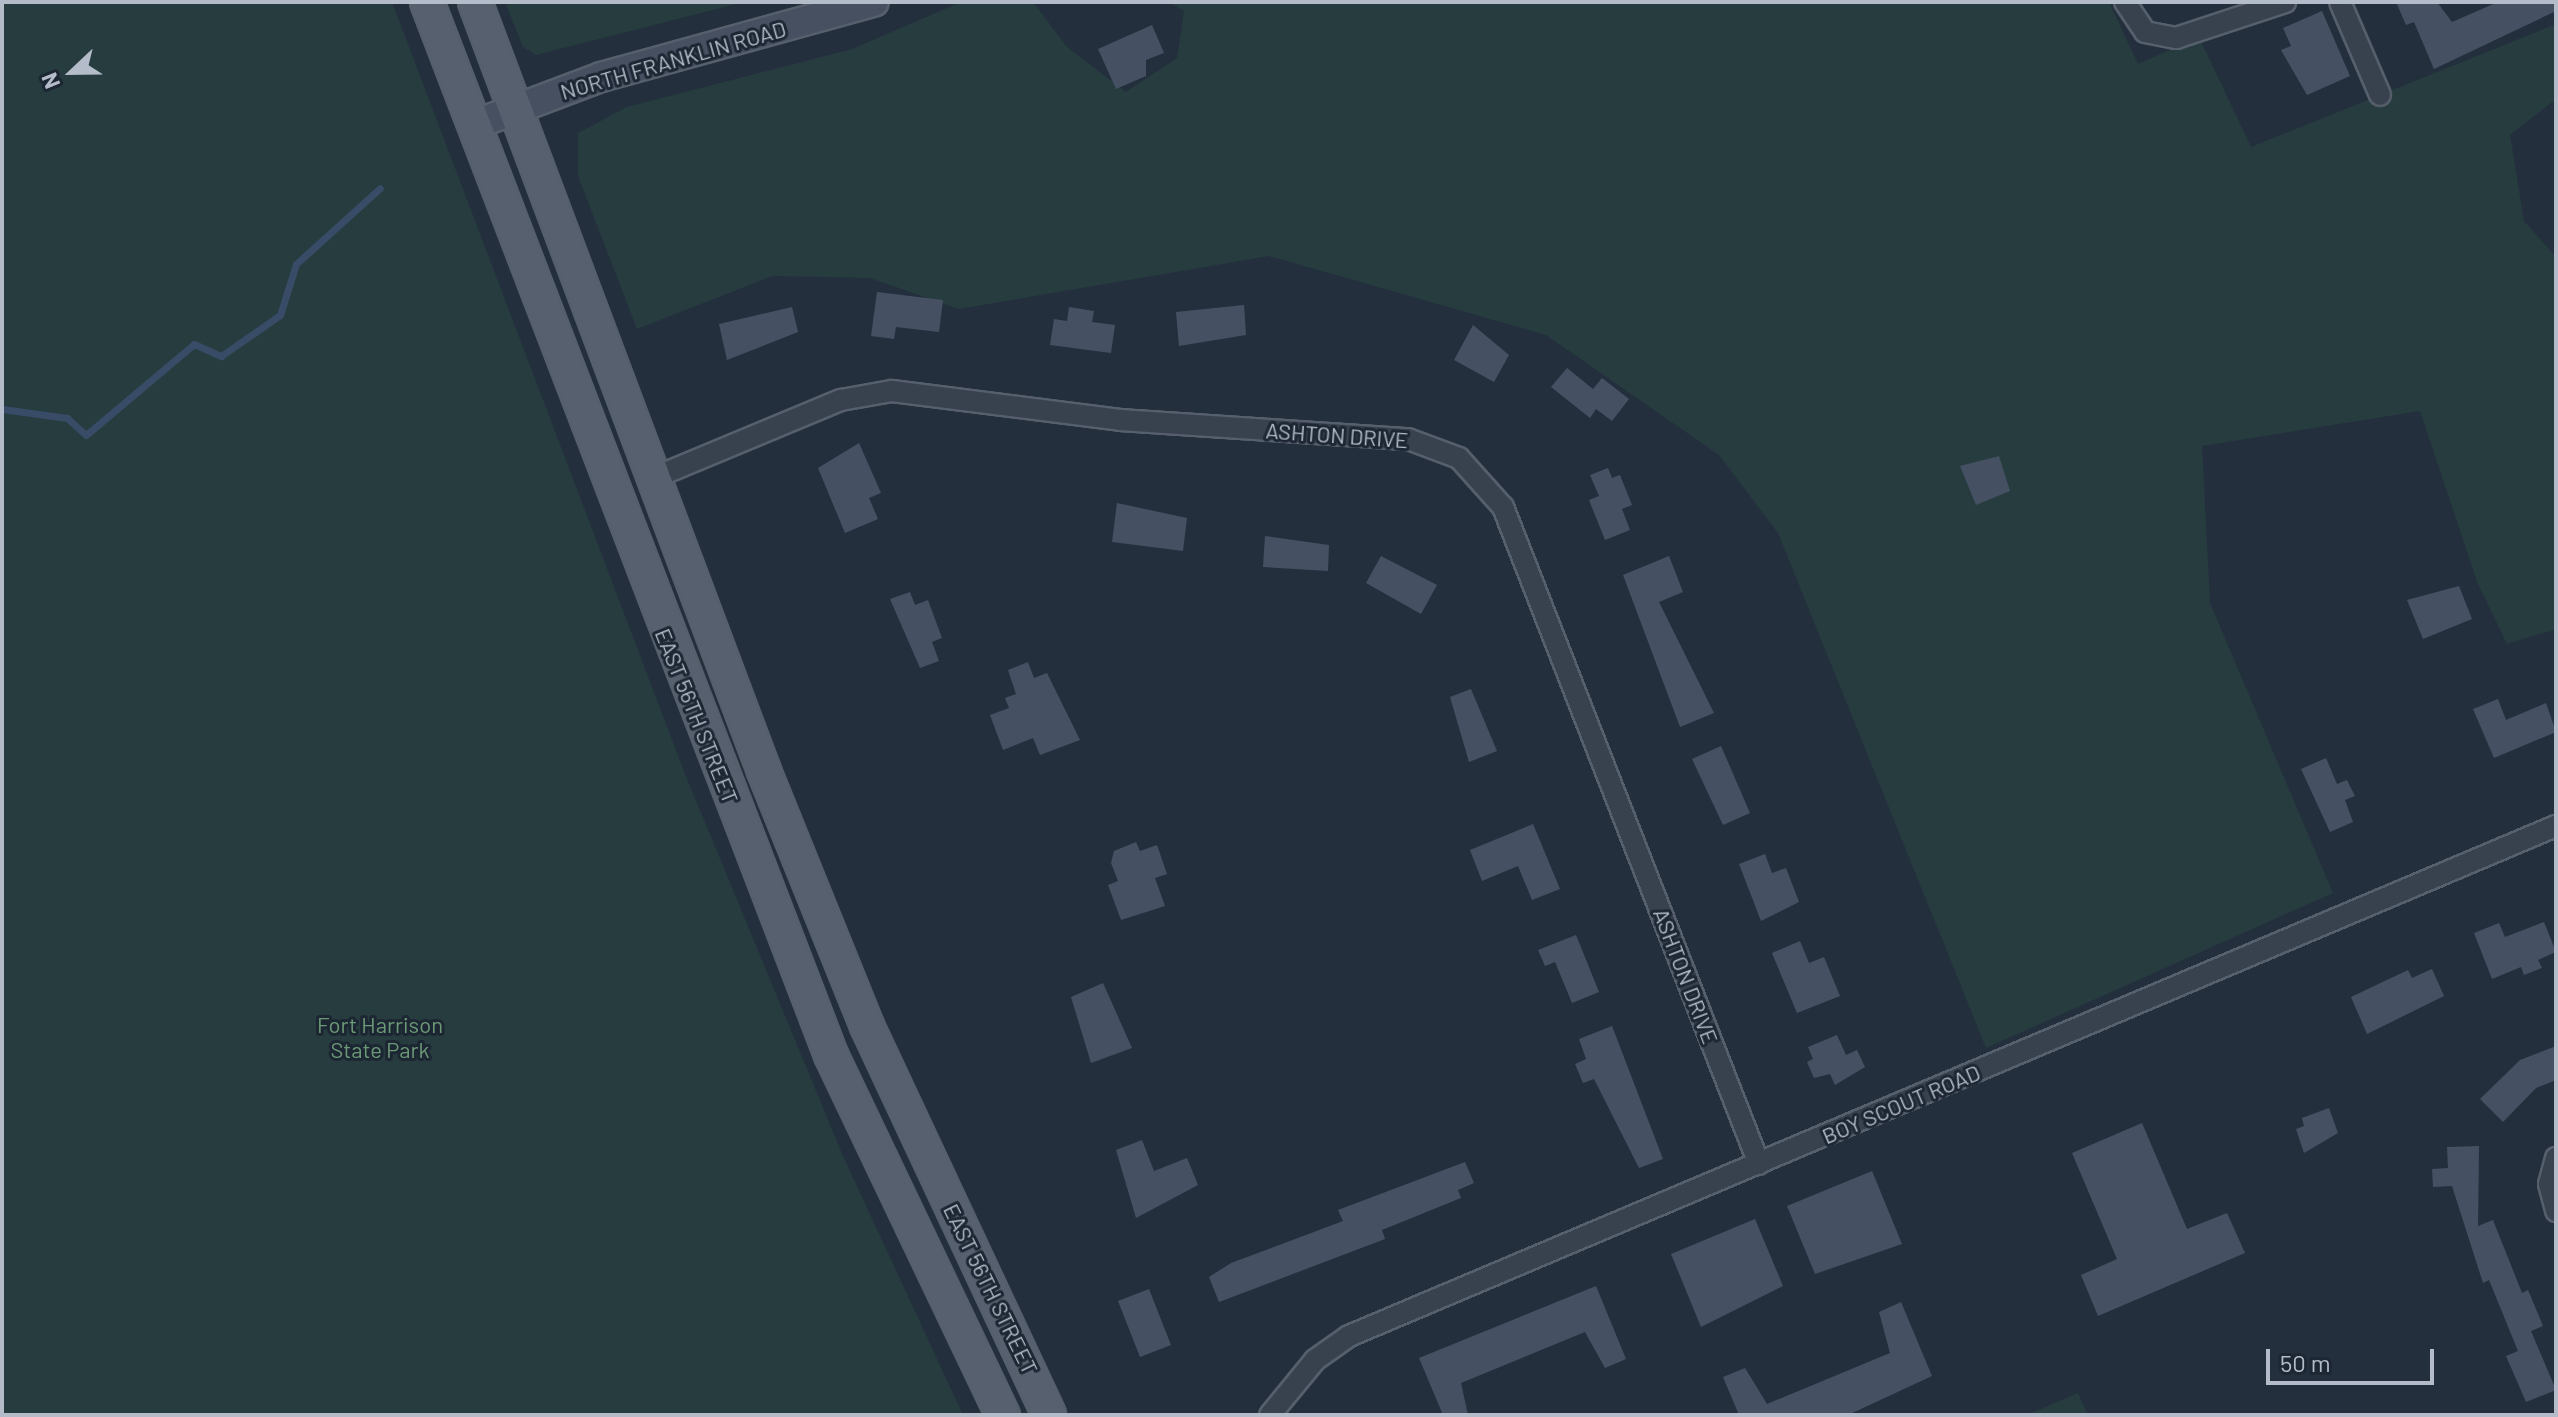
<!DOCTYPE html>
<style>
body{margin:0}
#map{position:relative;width:2558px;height:1417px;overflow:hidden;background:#242f3e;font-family:Barlow,sans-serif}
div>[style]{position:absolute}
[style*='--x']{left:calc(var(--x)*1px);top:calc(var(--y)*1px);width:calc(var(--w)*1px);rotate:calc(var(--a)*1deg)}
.green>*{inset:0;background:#263c3f}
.stream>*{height:7px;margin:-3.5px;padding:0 3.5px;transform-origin:3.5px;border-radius:3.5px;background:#394c67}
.building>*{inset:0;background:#455162}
.roads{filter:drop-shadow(2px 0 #565f6c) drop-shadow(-2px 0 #565f6c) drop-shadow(0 2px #565f6c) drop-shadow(0 -2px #565f6c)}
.street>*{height:20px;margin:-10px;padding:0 10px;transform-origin:10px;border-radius:10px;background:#38414e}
.secondary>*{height:28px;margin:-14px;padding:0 14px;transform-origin:14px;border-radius:14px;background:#465061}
.primary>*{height:32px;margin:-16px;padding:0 16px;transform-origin:16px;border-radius:16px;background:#56606e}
span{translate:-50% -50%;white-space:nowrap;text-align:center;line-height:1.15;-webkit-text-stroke:6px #1d2633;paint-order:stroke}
.street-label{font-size:22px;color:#b4bcc9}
.park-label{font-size:22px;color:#6b9a76}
.frame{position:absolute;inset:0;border:4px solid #b4bcc9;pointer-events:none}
.north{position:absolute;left:32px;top:32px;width:80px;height:80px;-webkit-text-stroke:6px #1d2633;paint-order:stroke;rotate:248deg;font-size:22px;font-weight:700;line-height:32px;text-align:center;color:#b4bcc9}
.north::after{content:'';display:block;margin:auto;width:28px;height:36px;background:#b4bcc9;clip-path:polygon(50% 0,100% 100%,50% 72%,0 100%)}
.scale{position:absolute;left:2266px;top:1349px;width:168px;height:36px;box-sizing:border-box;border:4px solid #b4bcc9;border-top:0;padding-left:10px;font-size:24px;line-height:28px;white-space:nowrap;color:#b4bcc9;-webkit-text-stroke:6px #1d2633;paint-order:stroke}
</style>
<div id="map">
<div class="green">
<i style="clip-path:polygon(2px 2px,392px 2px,685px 774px,843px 1156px,963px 1415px,2px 1415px)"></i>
<i style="clip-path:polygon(505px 2px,744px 2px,536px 55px,523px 47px)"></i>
<i style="clip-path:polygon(961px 2px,1033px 2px,1067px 47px,1126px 92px,1177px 58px,1184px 11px,1169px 2px,2109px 2px,2138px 64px,2199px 37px,2251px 147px,2556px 24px,2556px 99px,2510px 135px,2524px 221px,2556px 257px,2556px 629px,2507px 644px,2478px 584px,2420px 411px,2202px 446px,2210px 603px,2333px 893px,1986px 1048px,1778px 533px,1719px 455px,1546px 335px,1269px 256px,959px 309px,870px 278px,772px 276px,637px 329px,578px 176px,578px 133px,627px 107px,852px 49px)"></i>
<i style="clip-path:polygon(2078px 1393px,2088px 1415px,2027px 1415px)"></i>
</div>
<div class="stream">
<i style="--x:2;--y:409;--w:66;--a:7.9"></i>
<i style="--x:67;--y:418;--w:25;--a:42"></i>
<i style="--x:86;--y:435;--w:141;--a:-40.1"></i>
<i style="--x:194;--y:344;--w:30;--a:24"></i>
<i style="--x:221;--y:356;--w:72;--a:-34.8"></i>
<i style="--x:280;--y:315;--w:53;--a:-72.6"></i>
<i style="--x:296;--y:264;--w:113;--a:-42.1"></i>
</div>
<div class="building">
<i style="clip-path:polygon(2396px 2px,2437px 2px,2452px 22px,2498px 2px,2556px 2px,2556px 11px,2434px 69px,2414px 22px,2406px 25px)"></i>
<i style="clip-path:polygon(2322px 11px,2350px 76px,2307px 95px,2281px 50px,2291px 46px,2283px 28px)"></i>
<i style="clip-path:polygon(1152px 25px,1164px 53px,1146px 60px,1146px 76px,1116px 89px,1098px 49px)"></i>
<i style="clip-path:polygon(877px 292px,943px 300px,939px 332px,896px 327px,894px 339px,871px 336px)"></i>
<i style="clip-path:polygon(1244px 305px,1246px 335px,1179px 346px,1176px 312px)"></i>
<i style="clip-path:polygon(792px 307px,798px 332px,727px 360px,719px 324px)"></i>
<i style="clip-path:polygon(1069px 307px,1094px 311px,1092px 322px,1115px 325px,1111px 353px,1050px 345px,1054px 319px,1067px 321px)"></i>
<i style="clip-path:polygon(1473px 325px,1509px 355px,1494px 382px,1454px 360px)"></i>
<i style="clip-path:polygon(1567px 368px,1593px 389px,1602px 378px,1629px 399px,1612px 421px,1596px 409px,1590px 418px,1551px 387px)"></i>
<i style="clip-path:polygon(859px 443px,881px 493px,869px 498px,878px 519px,845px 533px,818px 468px)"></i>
<i style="clip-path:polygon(1999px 456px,2010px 491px,1976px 505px,1960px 466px)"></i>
<i style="clip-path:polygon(1608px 468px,1612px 478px,1620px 475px,1632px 505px,1622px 509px,1630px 530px,1605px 540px,1589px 500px,1599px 496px,1590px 475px)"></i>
<i style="clip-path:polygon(1117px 503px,1187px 518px,1183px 551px,1112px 542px)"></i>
<i style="clip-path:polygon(1265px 536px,1329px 545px,1328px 571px,1263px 567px)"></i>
<i style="clip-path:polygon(1381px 556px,1437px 585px,1421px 614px,1366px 583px)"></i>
<i style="clip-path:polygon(1669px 556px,1683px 592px,1659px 602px,1714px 713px,1680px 727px,1623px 575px)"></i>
<i style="clip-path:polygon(2459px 586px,2472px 619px,2423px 639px,2407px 600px)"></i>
<i style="clip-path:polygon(910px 592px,915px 605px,928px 600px,942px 638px,932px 642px,939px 661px,920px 668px,890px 599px)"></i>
<i style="clip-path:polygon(1028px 662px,1034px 678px,1047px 673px,1080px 740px,1040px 755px,1033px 738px,1003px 750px,990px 715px,1009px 708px,1005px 698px,1016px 694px,1008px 670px)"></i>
<i style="clip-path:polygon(1471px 689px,1497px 751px,1469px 762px,1450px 697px)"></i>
<i style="clip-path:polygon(2498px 699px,2506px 720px,2546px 703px,2556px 732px,2494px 758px,2473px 709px)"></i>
<i style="clip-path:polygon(1721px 746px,1750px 813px,1723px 825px,1692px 759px)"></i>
<i style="clip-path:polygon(2326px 758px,2337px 784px,2347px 780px,2355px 796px,2345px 800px,2353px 822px,2330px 832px,2301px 769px)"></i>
<i style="clip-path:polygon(1533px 824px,1560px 889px,1532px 900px,1518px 866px,1482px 881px,1470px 850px)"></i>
<i style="clip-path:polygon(1136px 842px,1140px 851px,1157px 845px,1167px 874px,1155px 878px,1165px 906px,1121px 920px,1108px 885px,1118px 881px,1111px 863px,1114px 851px)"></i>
<i style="clip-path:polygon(1765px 854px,1772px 873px,1786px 868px,1799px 902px,1761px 921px,1739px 864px)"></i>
<i style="clip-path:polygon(2544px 922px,2556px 952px,2538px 960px,2542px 968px,2524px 975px,2521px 967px,2492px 979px,2474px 933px,2499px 923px,2505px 937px)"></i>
<i style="clip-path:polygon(1576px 935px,1599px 992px,1572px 1003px,1555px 962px,1545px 966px,1538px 950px)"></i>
<i style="clip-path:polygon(1800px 941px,1809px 963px,1824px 957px,1840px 996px,1797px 1013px,1772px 953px)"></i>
<i style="clip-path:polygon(2432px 969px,2444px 996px,2367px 1034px,2351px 997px,2408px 970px,2412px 978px)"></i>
<i style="clip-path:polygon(1103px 983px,1132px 1048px,1091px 1063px,1071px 997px)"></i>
<i style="clip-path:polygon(1612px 1026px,1663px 1159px,1639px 1168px,1594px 1079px,1583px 1083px,1575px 1064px,1586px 1059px,1579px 1039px)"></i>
<i style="clip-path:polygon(1837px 1035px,1846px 1055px,1857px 1050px,1865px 1067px,1835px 1085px,1830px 1074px,1814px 1078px,1807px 1062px,1813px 1059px,1808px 1047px)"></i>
<i style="clip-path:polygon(2556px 1046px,2556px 1080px,2536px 1088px,2503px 1122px,2480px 1099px,2520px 1060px)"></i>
<i style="clip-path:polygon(2329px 1108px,2338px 1133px,2304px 1153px,2296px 1129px,2304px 1126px,2302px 1118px)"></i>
<i style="clip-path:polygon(2142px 1123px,2187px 1229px,2227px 1213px,2245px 1253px,2098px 1316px,2081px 1275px,2117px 1259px,2072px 1153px)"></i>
<i style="clip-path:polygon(1142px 1140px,1154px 1171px,1187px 1158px,1198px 1185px,1136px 1218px,1116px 1150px)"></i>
<i style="clip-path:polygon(2479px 1146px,2478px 1226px,2493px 1220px,2522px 1293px,2528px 1290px,2543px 1326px,2531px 1331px,2556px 1390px,2526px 1402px,2506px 1356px,2518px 1351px,2489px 1280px,2483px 1283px,2452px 1186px,2433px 1187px,2432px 1169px,2448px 1168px,2447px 1147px)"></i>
<i style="clip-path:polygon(1465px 1162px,1474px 1183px,1458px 1190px,1461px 1198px,1382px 1230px,1385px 1239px,1219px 1302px,1209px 1277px,1231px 1263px,1343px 1221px,1338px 1210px)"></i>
<i style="clip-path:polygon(1872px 1171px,1902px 1244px,1815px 1274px,1787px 1206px)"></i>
<i style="clip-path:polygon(1755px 1219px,1783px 1286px,1701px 1327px,1671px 1254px)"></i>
<i style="clip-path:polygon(1596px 1286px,1626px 1359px,1605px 1368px,1585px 1332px,1461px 1383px,1468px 1415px,1443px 1415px,1419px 1358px)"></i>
<i style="clip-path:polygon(1149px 1289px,1171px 1345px,1140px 1357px,1118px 1301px)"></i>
<i style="clip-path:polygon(1901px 1302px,1932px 1376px,1848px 1415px,1739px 1415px,1723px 1377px,1745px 1368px,1767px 1404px,1890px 1353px,1879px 1312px)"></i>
</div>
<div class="roads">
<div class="street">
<i style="--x:2125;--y:2;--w:36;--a:56"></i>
<i style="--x:2145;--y:32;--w:32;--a:11"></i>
<i style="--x:2176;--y:38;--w:115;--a:-18.3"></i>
<i style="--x:2340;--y:2;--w:101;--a:66.7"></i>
<i style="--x:651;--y:479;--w:206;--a:-22.6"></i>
<i style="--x:841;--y:400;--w:52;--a:-10"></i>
<i style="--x:892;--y:391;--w:230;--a:7.2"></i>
<i style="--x:1120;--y:420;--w:289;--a:3.8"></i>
<i style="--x:1408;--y:439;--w:54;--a:20.4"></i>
<i style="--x:1459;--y:458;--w:66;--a:48.1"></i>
<i style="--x:1503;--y:507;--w:705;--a:68.71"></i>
<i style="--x:2556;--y:1158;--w:27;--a:105"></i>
<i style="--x:2549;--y:1184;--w:28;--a:75"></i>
<i style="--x:1270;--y:1415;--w:71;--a:-50.7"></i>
<i style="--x:1315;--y:1360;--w:42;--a:-35.2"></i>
<i style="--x:1349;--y:1336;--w:1310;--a:-22.91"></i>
</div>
<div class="secondary">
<i style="--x:474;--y:125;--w:136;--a:-20.7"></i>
<i style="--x:601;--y:77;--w:283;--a:-15.4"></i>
</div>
<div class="primary">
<i style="--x:427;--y:2;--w:1128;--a:69.01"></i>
<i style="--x:831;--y:1055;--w:399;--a:64.5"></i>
<i style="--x:475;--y:2;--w:822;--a:69.4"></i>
<i style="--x:764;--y:771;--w:275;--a:68"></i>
<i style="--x:867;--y:1026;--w:429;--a:64.9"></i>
</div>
</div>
<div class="street-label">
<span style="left:673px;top:60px;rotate:-16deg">NORTH FRANKLIN ROAD</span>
<span style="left:1337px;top:435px;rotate:4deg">ASHTON DRIVE</span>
<span style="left:697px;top:716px;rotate:68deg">EAST 56TH STREET</span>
<span style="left:1686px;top:976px;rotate:69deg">ASHTON DRIVE</span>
<span style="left:1901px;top:1104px;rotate:-23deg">BOY SCOUT ROAD</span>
<span style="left:991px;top:1289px;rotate:64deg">EAST 56TH STREET</span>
</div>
<div class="park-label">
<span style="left:380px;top:1037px">Fort Harrison<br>State Park</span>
</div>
<div class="frame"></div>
<div class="north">N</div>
<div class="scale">50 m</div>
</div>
